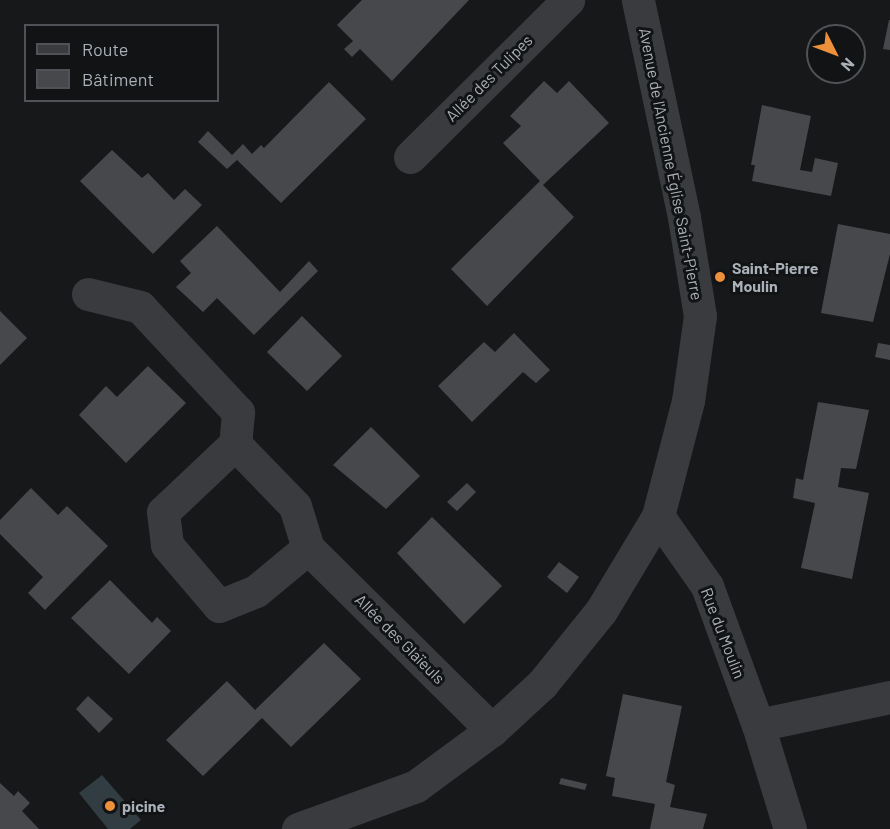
<!DOCTYPE html>
<meta charset="utf-8">
<style>
body{margin:0}
#map{position:relative;width:890px;height:829px;overflow:hidden;background:#171819;font-family:Barlow,sans-serif}
div>[style]{position:absolute}
[style*='--x']{left:calc(var(--x)*1px);top:calc(var(--y)*1px);width:calc(var(--w)*1px);rotate:calc(var(--a)*1deg)}
.water>*{inset:0;background:#313d42}
.building>*{inset:0;background:#46484c}
.minor>*{height:33px;margin:-16.5px;padding:0 16.5px;transform-origin:16.5px;border-radius:16.5px;background:#393b3e}
.tertiary>*{height:33px;margin:-16.5px;padding:0 16.5px;transform-origin:16.5px;border-radius:16.5px;background:#393b3e}
.dots>*{width:16px;height:16px;translate:-50% -50%;box-sizing:border-box;border:3px solid #121314;border-radius:50%}
span{translate:-50% -50%;white-space:nowrap;text-align:center;line-height:1.15;-webkit-text-stroke:6px #121314;paint-order:stroke}
.street-label{font-size:16px;color:#aab1b9}
.poi-label{font-size:16px;color:#aab1b9;font-weight:700}
.left{translate:0 -50%;text-align:left}
.legend{position:absolute;left:24px;top:24px;width:195px;height:78px;box-sizing:border-box;background:#121314;border:2px solid #4f5256;margin:0;padding:8px 10px;list-style:none;font-size:18px;color:#aab1b9}
.legend li{display:flex;align-items:center;gap:12px;height:30px}
.legend b{width:30px;border:2px solid #4f5256}
.north{position:absolute;left:806px;top:24px;width:60px;height:60px;box-sizing:border-box;background:#121314;border:2px solid #4f5256;border-radius:50%;rotate:132deg;font-size:16px;font-weight:700;line-height:24px;text-align:center;color:#aab1b9}
.north::after{content:'';display:block;margin:auto;width:21px;height:27px;background:#ed903c;clip-path:polygon(50% 0,100% 100%,50% 72%,0 100%)}
</style>
<div id="map">
<div class="water">
<i style="clip-path:polygon(102px 775px,141px 820px,130px 829px,108px 829px,79px 793px)"></i>
</div>
<div class="building">
<i style="clip-path:polygon(362px 0,469px 0,392px 81px,360px 49px,352px 57px,344px 49px,353px 41px,337px 25px)"></i>
<i style="clip-path:polygon(889px 20px,890px 20px,890px 50px,883px 49px)"></i>
<i style="clip-path:polygon(544px 81px,557px 93px,569px 81px,609px 123px,543px 185px,574px 217px,487px 306px,451px 269px,540px 181px,503px 143px,521px 126px,510px 116px)"></i>
<i style="clip-path:polygon(329px 82px,366px 119px,281px 203px,237px 160px,227px 169px,198px 142px,208px 131px,232px 155px,243px 144px,252px 154px,261px 145px,264px 148px)"></i>
<i style="clip-path:polygon(762px 105px,811px 116px,800px 170px,812px 172px,815px 158px,838px 163px,831px 196px,752px 181px,755px 165px,751px 165px)"></i>
<i style="clip-path:polygon(112px 150px,142px 178px,148px 173px,174px 200px,185px 189px,202px 205px,153px 254px,80px 181px)"></i>
<i style="clip-path:polygon(838px 224px,890px 234px,890px 254px,873px 322px,821px 313px)"></i>
<i style="clip-path:polygon(217px 226px,280px 292px,309px 261px,318px 271px,254px 335px,217px 298px,203px 312px,176px 287px,191px 273px,180px 261px)"></i>
<i style="clip-path:polygon(0 311px,27px 338px,0 365px)"></i>
<i style="clip-path:polygon(302px 316px,342px 356px,307px 391px,267px 352px)"></i>
<i style="clip-path:polygon(514px 333px,550px 370px,536px 383px,523px 372px,472px 422px,438px 386px,484px 342px,495px 352px)"></i>
<i style="clip-path:polygon(878px 343px,890px 345px,890px 360px,875px 357px)"></i>
<i style="clip-path:polygon(148px 366px,186px 403px,126px 463px,79px 415px,106px 386px,117px 397px)"></i>
<i style="clip-path:polygon(818px 402px,869px 410px,856px 469px,841px 468px,838px 487px,869px 493px,852px 579px,801px 568px,815px 503px,793px 498px,796px 478px,803px 480px)"></i>
<i style="clip-path:polygon(371px 427px,420px 476px,386px 509px,333px 465px)"></i>
<i style="clip-path:polygon(467px 483px,476px 492px,457px 511px,447px 502px)"></i>
<i style="clip-path:polygon(31px 488px,58px 515px,67px 506px,108px 546px,45px 610px,28px 593px,43px 577px,0 534px,0 520px)"></i>
<i style="clip-path:polygon(432px 517px,502px 586px,464px 624px,397px 553px)"></i>
<i style="clip-path:polygon(559px 562px,579px 577px,567px 593px,547px 577px)"></i>
<i style="clip-path:polygon(110px 580px,152px 623px,157px 617px,171px 631px,129px 674px,71px 618px)"></i>
<i style="clip-path:polygon(324px 643px,361px 679px,291px 747px,262px 718px,203px 776px,166px 740px,227px 681px,255px 710px)"></i>
<i style="clip-path:polygon(623px 694px,682px 706px,666px 782px,675px 785px,670px 807px,707px 814px,703px 829px,650px 829px,655px 804px,612px 796px,615px 778px,606px 776px)"></i>
<i style="clip-path:polygon(88px 696px,113px 719px,99px 733px,76px 709px)"></i>
<i style="clip-path:polygon(561px 778px,587px 784px,585px 790px,559px 784px)"></i>
<i style="clip-path:polygon(0 783px,14px 796px,18px 791px,30px 803px,22px 811px,39px 829px,0 829px)"></i>
</div>
<div class="minor">
<i style="--x:410;--y:157;--w:223;--a:-44.8"></i>
<i style="--x:88;--y:294;--w:54;--a:14"></i>
<i style="--x:140;--y:307;--w:144;--a:47"></i>
<i style="--x:238;--y:412;--w:32;--a:95"></i>
<i style="--x:235;--y:444;--w:86;--a:45.9"></i>
<i style="--x:295;--y:506;--w:44;--a:72.8"></i>
<i style="--x:308;--y:548;--w:259;--a:44.7"></i>
<i style="--x:235;--y:444;--w:99;--a:136.6"></i>
<i style="--x:163;--y:512;--w:33;--a:83"></i>
<i style="--x:167;--y:545;--w:80;--a:49.6"></i>
<i style="--x:219;--y:606;--w:40;--a:-22"></i>
<i style="--x:256;--y:591;--w:67;--a:-39.6"></i>
<i style="--x:658;--y:516;--w:85;--a:55"></i>
<i style="--x:707;--y:586;--w:148;--a:69.9"></i>
<i style="--x:758;--y:725;--w:109;--a:72.9"></i>
<i style="--x:758;--y:725;--w:135;--a:-12"></i>
</div>
<div class="tertiary">
<i style="--x:298;--y:829;--w:126;--a:-20"></i>
<i style="--x:416;--y:786;--w:94;--a:-36.4"></i>
<i style="--x:492;--y:730;--w:68;--a:-42.6"></i>
<i style="--x:542;--y:684;--w:94;--a:-51.1"></i>
<i style="--x:601;--y:611;--w:111;--a:-59"></i>
<i style="--x:658;--y:516;--w:119;--a:-75.4"></i>
<i style="--x:688;--y:401;--w:86;--a:-82"></i>
<i style="--x:700;--y:316;--w:100;--a:-99.2"></i>
<i style="--x:684;--y:217;--w:222;--a:-102"></i>
</div>
<div class="dots">
<i style="left:720px;top:277px;background:#ed903c"></i>
<i style="left:110px;top:806px;background:#ed903c"></i>
</div>
<div class="street-label">
<span style="left:489px;top:78px;rotate:-45deg">Allée des Tulipes</span>
<span style="left:671px;top:164px;rotate:79deg">Avenue de l'Ancienne Église Saint-Pierre</span>
<span style="left:723px;top:633px;rotate:69deg">Rue du Moulin</span>
<span style="left:400px;top:639px;rotate:45deg">Allée des Glaïeuls</span>
</div>
<div class="poi-label">
<span class="left" style="left:732px;top:277px">Saint-Pierre<br>Moulin</span>
<span class="left" style="left:122px;top:806px">picine</span>
</div>
<ul class="legend">
<li><b style="height:8px;background:#393b3e"></b>Route</li>
<li><b style="height:16px;background:#46484c"></b>Bâtiment</li>
</ul>
<div class="north">N</div>
</div>
